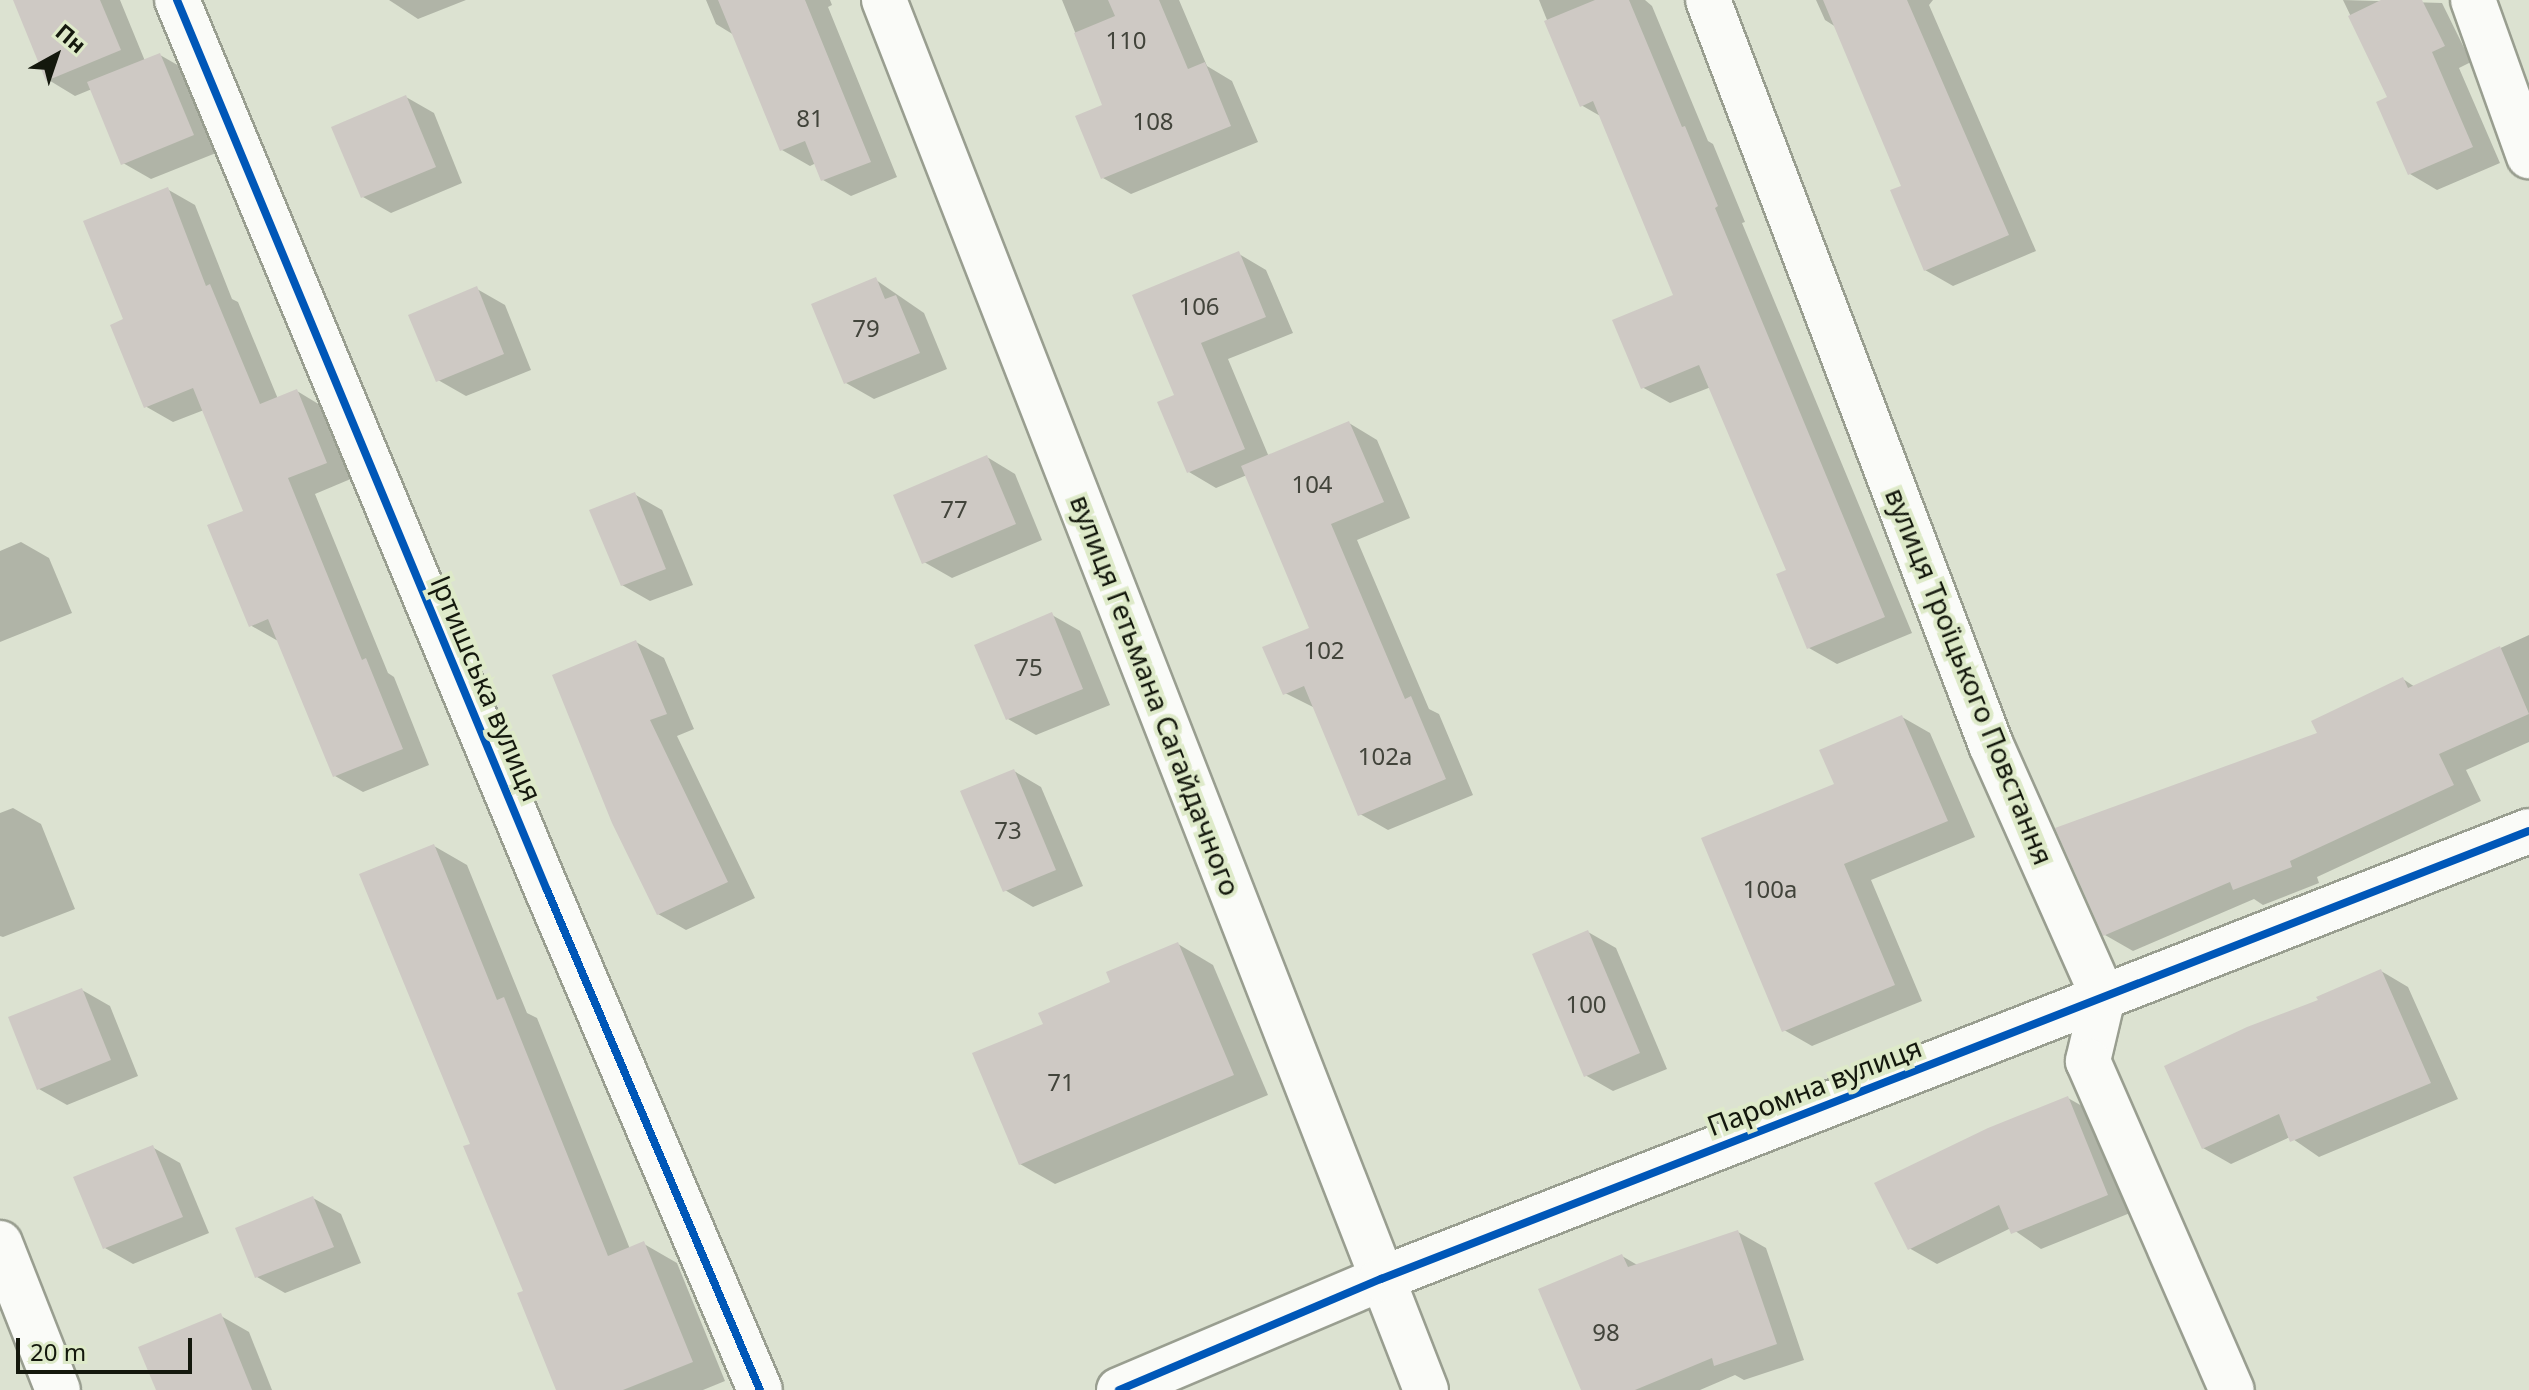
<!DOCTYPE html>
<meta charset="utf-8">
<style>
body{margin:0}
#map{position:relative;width:2529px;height:1390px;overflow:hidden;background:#dce2d1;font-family:"Noto Sans",sans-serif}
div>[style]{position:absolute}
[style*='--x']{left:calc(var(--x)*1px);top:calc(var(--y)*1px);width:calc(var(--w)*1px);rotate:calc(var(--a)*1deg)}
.shadow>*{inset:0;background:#0003}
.building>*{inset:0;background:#cec9c4}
.roads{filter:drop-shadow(2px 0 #999e90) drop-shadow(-2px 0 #999e90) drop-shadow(0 2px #999e90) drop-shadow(0 -2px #999e90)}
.minor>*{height:44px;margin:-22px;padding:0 22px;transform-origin:22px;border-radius:22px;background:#fafbf8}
.cycleway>*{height:8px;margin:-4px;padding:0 4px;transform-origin:4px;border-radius:4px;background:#0057b8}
span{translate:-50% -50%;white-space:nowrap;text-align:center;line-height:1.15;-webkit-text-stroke:8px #deeac9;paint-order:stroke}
.number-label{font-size:24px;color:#42443b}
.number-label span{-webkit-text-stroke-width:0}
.street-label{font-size:28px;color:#14180d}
.north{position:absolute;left:16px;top:16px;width:80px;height:80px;-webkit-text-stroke:6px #deeac9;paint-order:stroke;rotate:40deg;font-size:22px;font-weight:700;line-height:32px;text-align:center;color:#14180d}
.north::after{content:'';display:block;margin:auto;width:28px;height:36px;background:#14180d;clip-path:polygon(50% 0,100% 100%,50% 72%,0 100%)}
.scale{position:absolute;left:16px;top:1338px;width:176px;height:36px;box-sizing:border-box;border:4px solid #14180d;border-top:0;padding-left:10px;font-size:24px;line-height:28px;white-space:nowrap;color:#14180d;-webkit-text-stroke:6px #deeac9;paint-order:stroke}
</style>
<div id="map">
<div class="shadow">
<i style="clip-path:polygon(15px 0,120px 0,145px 61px,160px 55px,188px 71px,221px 151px,151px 179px,123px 163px,92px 89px,75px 96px,47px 79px)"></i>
<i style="clip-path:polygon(389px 0,466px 0,418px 19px)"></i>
<i style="clip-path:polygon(706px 0,830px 0,832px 5px,828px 7px,897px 177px,851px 196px,823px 180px,816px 163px,810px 166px,782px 150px,734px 35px,716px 24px)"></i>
<i style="clip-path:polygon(1062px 0,1179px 0,1207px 66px,1232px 81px,1258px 142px,1131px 194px,1103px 178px,1105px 106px)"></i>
<i style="clip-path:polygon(1539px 0,1645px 0,1652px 6px,1708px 141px,1713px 144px,1745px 222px,1742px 223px,1912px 633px,1837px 664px,1809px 648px,1788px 571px,1711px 387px,1670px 403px,1642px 387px,1676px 296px,1602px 117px,1581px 105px)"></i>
<i style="clip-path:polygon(1816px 0,1933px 0,1929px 5px,2036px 251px,1953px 286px,1925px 270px,1903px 187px,1836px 27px,1825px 20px)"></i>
<i style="clip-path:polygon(2343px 0,2442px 3px,2471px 62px,2459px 68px,2500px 163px,2437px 190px,2410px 174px,2390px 98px)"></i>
<i style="clip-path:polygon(406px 97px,434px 113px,462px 183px,391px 213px,363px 197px)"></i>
<i style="clip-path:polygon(167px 189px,195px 205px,232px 299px,238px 302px,278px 399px,297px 391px,325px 408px,353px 478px,315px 494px,388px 673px,394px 677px,429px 765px,363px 792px,335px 776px,278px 641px,250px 625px,245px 512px,204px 410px,173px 422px,145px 406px,126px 320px)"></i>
<i style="clip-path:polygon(1239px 254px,1266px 270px,1293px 333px,1228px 359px,1269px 457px,1349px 423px,1377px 440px,1410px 518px,1357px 540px,1429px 709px,1439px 714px,1473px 795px,1388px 830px,1360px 814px,1315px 708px,1285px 693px,1311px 629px,1247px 475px,1216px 488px,1189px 472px,1177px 396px)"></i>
<i style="clip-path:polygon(876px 280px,924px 313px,947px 369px,874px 399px,846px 383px)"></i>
<i style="clip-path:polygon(477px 289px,505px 305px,531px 370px,466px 396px,438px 380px)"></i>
<i style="clip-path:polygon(987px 457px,1015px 474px,1042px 540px,952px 578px,924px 562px)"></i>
<i style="clip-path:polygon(634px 494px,662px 510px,693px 585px,650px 601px,622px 585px)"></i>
<i style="clip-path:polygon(21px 542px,49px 558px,72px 613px,0 642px,0 551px)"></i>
<i style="clip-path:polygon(1052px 615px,1080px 631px,1110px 705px,1036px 735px,1008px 719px)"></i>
<i style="clip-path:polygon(2529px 635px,2529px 742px,2466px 770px,2481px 801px,2317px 877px,2319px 883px,2263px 905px,2254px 899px,2133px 951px,2105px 935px,2320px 734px,2403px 679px,2415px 687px)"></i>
<i style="clip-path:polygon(636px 642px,664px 658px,694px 729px,677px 736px,755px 898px,686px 930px,658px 914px)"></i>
<i style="clip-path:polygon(1902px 717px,1930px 733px,1975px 837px,1871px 880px,1922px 1001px,1812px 1046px,1784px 1030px,1836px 785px)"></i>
<i style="clip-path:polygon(1014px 771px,1041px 787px,1083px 886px,1033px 907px,1005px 890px)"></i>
<i style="clip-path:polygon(13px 808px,41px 824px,75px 909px,3px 937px,0 936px,0 813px)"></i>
<i style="clip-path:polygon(434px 846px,467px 865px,527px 1013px,537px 1018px,630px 1249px,644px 1244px,677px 1263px,725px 1381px,703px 1390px,559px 1390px,472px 1145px)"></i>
<i style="clip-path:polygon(1588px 932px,1616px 948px,1667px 1069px,1613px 1091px,1585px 1075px)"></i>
<i style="clip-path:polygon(1178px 944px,1213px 965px,1268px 1095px,1055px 1184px,1020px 1164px,1045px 1025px)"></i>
<i style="clip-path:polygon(2381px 971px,2408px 987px,2458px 1099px,2319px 1157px,2290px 1137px,2231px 1164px,2203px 1148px,2321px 1002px)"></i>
<i style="clip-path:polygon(82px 990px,110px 1006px,138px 1076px,67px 1105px,39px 1089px)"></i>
<i style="clip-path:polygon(2068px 1098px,2096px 1114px,2135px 1211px,2041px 1249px,2011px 1228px,1937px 1264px,1909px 1248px)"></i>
<i style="clip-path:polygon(152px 1147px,180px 1163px,209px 1233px,133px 1264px,105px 1248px)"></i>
<i style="clip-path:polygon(313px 1198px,341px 1214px,361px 1263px,285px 1293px,257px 1277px)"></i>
<i style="clip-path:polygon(1738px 1232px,1766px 1248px,1804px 1360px,1744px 1380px,1735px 1375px,1700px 1390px,1583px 1390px,1622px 1256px,1639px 1266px)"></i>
<i style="clip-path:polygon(221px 1316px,249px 1332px,272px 1390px,158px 1390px)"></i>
</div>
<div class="building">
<i style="clip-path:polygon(13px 0,100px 0,121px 50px,46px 81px)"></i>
<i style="clip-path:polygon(718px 0,805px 0,871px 162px,821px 181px,805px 141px,780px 151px)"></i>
<i style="clip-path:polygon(1108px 0,1159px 0,1188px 69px,1205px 62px,1231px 126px,1101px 179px,1075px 116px,1102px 105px,1074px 33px,1115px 16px)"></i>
<i style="clip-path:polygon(1595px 0,1629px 0,1682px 127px,1685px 126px,1718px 206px,1715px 208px,1885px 617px,1807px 649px,1776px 574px,1786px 570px,1699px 365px,1641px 389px,1612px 320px,1673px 295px,1593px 101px,1580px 107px,1544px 21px)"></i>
<i style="clip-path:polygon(1823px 0,1907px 0,2009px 235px,1924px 271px,1890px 190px,1901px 186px)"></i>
<i style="clip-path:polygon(2381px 0,2422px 0,2445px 46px,2432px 52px,2473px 147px,2408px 175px,2376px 102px,2387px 97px,2348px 16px)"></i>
<i style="clip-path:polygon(160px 53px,194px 135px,121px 165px,87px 82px)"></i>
<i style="clip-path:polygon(406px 95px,436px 167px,361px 198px,331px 127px)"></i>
<i style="clip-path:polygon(168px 187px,206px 286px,210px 284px,260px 404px,297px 389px,327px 463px,288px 478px,362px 660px,366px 658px,403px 749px,333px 777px,268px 619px,249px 627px,207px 525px,243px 511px,193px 388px,144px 408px,110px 325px,123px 319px,83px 221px)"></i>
<i style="clip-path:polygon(1239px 251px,1266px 317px,1201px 343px,1245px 449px,1187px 473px,1157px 402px,1174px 395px,1132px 295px)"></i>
<i style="clip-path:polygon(876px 277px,885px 299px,896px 295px,920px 353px,844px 384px,811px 304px)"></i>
<i style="clip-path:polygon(477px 286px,504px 354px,436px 382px,408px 315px)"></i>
<i style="clip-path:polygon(1349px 421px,1384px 502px,1331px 524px,1405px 699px,1411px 696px,1446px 779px,1358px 816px,1304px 686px,1283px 695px,1262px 647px,1309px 628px,1241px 466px)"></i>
<i style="clip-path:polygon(987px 455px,1016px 524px,922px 564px,893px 495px)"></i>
<i style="clip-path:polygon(635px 492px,666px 569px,621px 586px,589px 510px)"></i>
<i style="clip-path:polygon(1052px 612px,1083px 689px,1006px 720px,974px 645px)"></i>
<i style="clip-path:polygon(636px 640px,667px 714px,650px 720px,728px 882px,657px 915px,612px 823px,552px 675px)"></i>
<i style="clip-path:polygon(2500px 646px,2529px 714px,2439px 754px,2454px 785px,2290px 861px,2292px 867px,2233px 890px,2230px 882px,2103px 936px,2055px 828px,2317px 733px,2311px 721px,2403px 677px,2408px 688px)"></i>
<i style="clip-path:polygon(1902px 715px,1948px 821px,1844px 864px,1895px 985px,1782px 1032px,1701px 838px,1834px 784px,1819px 750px)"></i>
<i style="clip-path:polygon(1014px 769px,1056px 870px,1003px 892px,960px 791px)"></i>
<i style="clip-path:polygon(434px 844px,497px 1000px,504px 997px,608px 1256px,644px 1241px,693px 1362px,623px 1390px,556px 1390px,517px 1293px,523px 1291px,463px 1146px,470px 1144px,359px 874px)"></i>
<i style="clip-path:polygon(1588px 930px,1640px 1053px,1584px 1077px,1532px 954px)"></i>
<i style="clip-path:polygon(1178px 942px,1234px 1075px,1019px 1165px,972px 1053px,1043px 1024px,1038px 1013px,1110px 982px,1106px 972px)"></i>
<i style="clip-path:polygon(2381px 969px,2431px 1083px,2290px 1142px,2279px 1114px,2202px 1149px,2164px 1066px,2247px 1027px,2318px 1000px,2316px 997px)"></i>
<i style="clip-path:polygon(82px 988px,111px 1060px,37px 1090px,8px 1017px)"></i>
<i style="clip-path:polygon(2068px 1096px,2108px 1195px,2011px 1234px,1999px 1205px,1908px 1250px,1874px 1183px,1988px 1128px)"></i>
<i style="clip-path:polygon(153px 1145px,183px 1217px,103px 1249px,73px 1177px)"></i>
<i style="clip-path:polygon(313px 1196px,334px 1247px,255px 1278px,235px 1228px)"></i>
<i style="clip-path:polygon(1738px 1230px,1777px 1344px,1714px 1366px,1712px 1358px,1635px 1390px,1581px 1390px,1538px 1289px,1622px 1254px,1628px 1267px)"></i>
<i style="clip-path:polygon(221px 1313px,252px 1390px,156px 1390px,138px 1347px)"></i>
</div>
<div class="roads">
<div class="minor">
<i style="--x:177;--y:0;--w:964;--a:67.43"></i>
<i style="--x:547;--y:890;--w:543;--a:66.93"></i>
<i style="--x:884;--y:0;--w:1492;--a:68.7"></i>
<i style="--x:1708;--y:0;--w:797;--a:69.2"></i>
<i style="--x:1991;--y:745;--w:276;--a:66"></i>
<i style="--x:2103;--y:997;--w:66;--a:103.2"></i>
<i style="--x:2088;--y:1061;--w:359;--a:66.4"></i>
<i style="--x:2473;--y:0;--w:166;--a:70.3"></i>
<i style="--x:0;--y:1243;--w:158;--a:68.5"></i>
<i style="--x:1119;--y:1390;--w:285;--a:-23"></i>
<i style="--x:1381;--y:1279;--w:1232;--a:-21.32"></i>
</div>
</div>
<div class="cycleway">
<i style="--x:177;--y:0;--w:964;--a:67.43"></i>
<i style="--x:547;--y:890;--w:543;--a:66.93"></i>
<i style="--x:1119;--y:1390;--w:285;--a:-23"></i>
<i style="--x:1381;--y:1279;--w:1232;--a:-21.32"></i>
</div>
<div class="number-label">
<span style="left:1126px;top:40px">110</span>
<span style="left:810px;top:118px">81</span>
<span style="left:1153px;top:121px">108</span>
<span style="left:1199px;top:306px">106</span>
<span style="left:866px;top:328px">79</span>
<span style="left:1312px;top:484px">104</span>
<span style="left:954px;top:509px">77</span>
<span style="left:1324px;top:650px">102</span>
<span style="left:1029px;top:667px">75</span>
<span style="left:1385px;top:756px">102а</span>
<span style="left:1008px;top:830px">73</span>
<span style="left:1770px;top:889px">100а</span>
<span style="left:1586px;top:1004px">100</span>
<span style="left:1061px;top:1082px">71</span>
<span style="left:1606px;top:1332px">98</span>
</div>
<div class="street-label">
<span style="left:1970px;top:676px;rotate:68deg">вулиця Троїцького Повстання</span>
<span style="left:487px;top:688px;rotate:67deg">Іртишська вулиця</span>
<span style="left:1156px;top:695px;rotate:69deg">вулиця Гетьмана Сагайдачного</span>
<span style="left:1814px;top:1086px;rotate:-21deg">Паромна вулиця</span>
</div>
<div class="north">Пн</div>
<div class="scale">20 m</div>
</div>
